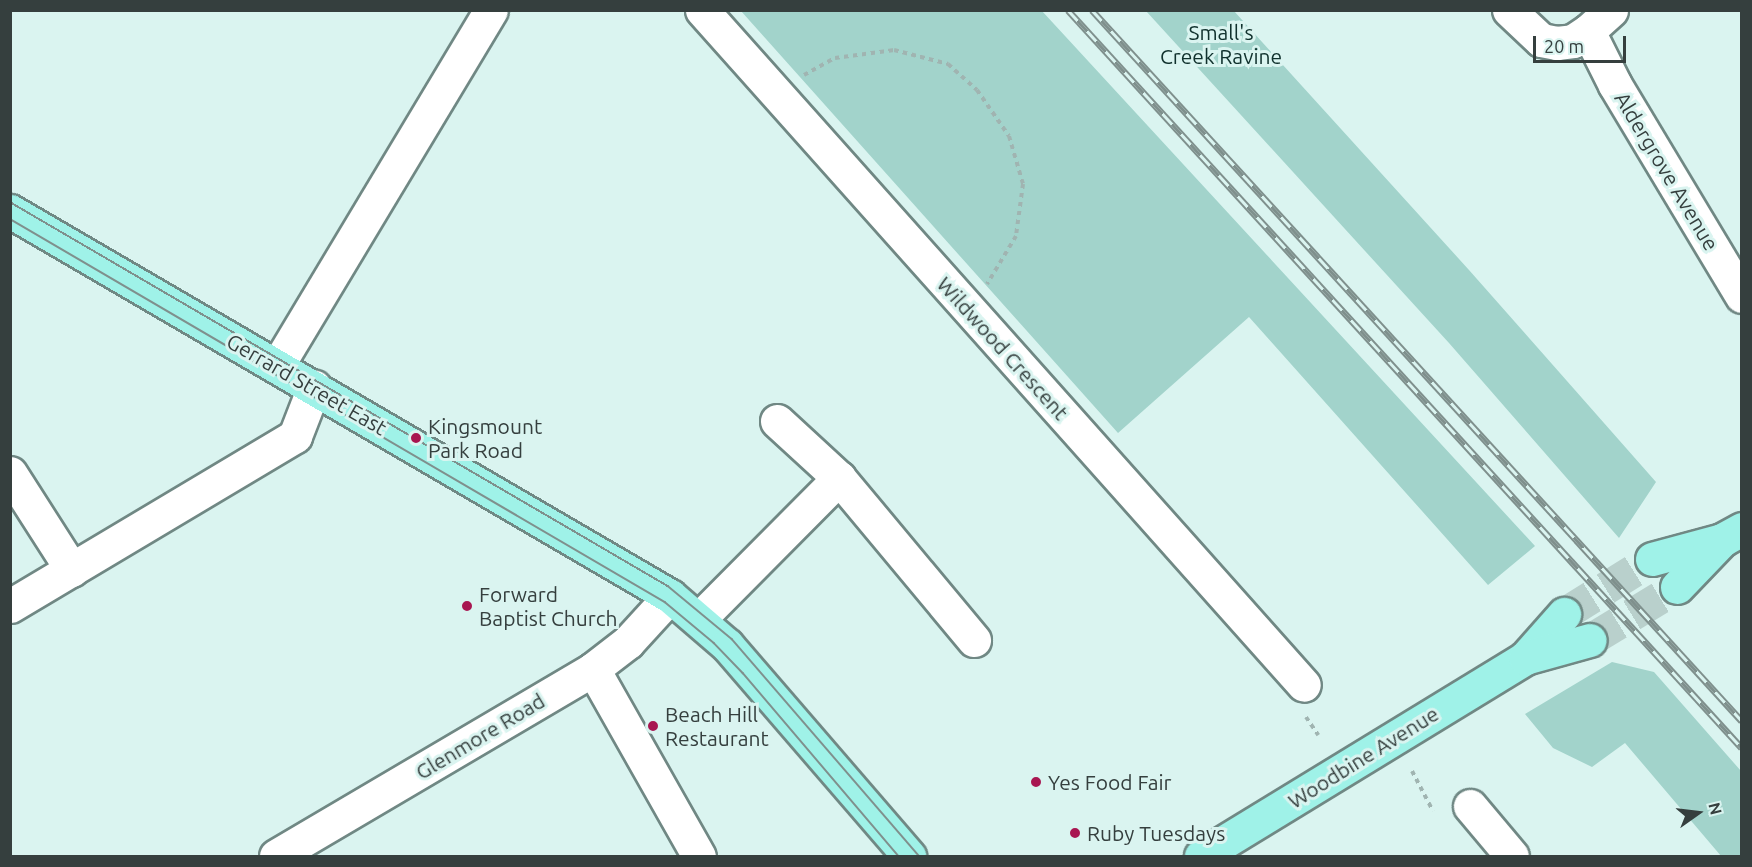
<!DOCTYPE html>
<style>
body{margin:0}
#map{position:relative;width:1752px;height:867px;overflow:hidden;background:#daf4f0;font-family:Ubuntu,sans-serif}
div>[style]{position:absolute}
[style*='--x']{left:calc(var(--x)*1px);top:calc(var(--y)*1px);width:calc(var(--w)*1px);rotate:calc(var(--a)*1deg)}
.green>*{inset:0;background:#a2d3cb}
.major-tunnel>*{height:33px;margin-top:-16.5px;transform-origin:0;background:repeating-linear-gradient(90deg,#b9d0cc 0 33px,transparent 0 49px)}
.path>*{height:4px;margin-top:-2px;transform-origin:0;background:repeating-linear-gradient(90deg,#a0b4b1 0 4.5px,transparent 0 9px)}
.roads{filter:drop-shadow(2px 0 #708884) drop-shadow(-2px 0 #708884) drop-shadow(0 2px #708884) drop-shadow(0 -2px #708884)}
.minor>*{height:33px;margin:-16.5px;padding:0 16.5px;transform-origin:16.5px;border-radius:16.5px;background:#fff}
.major>*{height:33px;margin:-16.5px;padding:0 16.5px;transform-origin:16.5px;border-radius:16.5px;background:#9ff2e8}
.tram>*{height:1.5px;margin:-0.75px;padding:0 0.75px;transform-origin:0.75px;border-radius:0.75px;background:#7f908d}
.rail>*{height:7px;margin-top:-3.5px;transform-origin:0;background:repeating-linear-gradient(90deg,#daf4f0 0 14px,#7f908d 0 28px);box-sizing:border-box;border-block:2px solid #7f908d}
.dots>*{width:16px;height:16px;translate:-50% -50%;box-sizing:border-box;border:3px solid #daf4f0;border-radius:50%}
span{translate:-50% -50%;white-space:nowrap;text-align:center;line-height:1.15;-webkit-text-stroke:6px #daf4f0;paint-order:stroke}
.park-label{font-size:21px;color:#10312d}
.street-label{font-size:21px;color:#353f3e}
.poi-label{font-size:21px;color:#353f3e}
.left{translate:0 -50%;text-align:left}
.frame{position:absolute;inset:0;border:12px solid #353f3e;pointer-events:none}
.north{position:absolute;left:1668px;top:783px;width:60px;height:60px;-webkit-text-stroke:4px #daf4f0;paint-order:stroke;rotate:76deg;font-size:16px;font-weight:700;line-height:24px;text-align:center;color:#353f3e}
.north::after{content:'';display:block;margin:auto;width:21px;height:27px;background:#353f3e;clip-path:polygon(50% 0,100% 100%,50% 72%,0 100%)}
.scale{position:absolute;left:1533px;top:36px;width:93px;height:27px;box-sizing:border-box;border:3px solid #353f3e;border-top:0;padding-left:8px;font-size:18px;line-height:21px;white-space:nowrap;color:#353f3e;-webkit-text-stroke:4px #daf4f0;paint-order:stroke}
</style>
<div id="map">
<div class="green">
<i style="clip-path:polygon(741px 11px,1042px 11px,1535px 546px,1488px 585px,1249px 317px,1118px 433px)"></i>
<i style="clip-path:polygon(1146px 11px,1234px 11px,1469px 270px,1656px 482px,1619px 538px,1449px 343px)"></i>
<i style="clip-path:polygon(1612px 662px,1654px 672px,1741px 771px,1741px 856px,1721px 856px,1625px 743px,1592px 767px,1553px 748px,1525px 714px)"></i>
</div>
<div class="major-tunnel">
<i style="--x:1564;--y:614;--w:104;--a:-32"></i>
<i style="--x:1590;--y:640;--w:102;--a:-31.3"></i>
</div>
<div class="path">
<i style="--x:804;--y:75;--w:35;--a:-29"></i>
<i style="--x:835;--y:58;--w:60;--a:-7.7"></i>
<i style="--x:894;--y:50;--w:56;--a:14.5"></i>
<i style="--x:948;--y:64;--w:39;--a:42"></i>
<i style="--x:977;--y:90;--w:56;--a:55.2"></i>
<i style="--x:1009;--y:136;--w:50;--a:73.7"></i>
<i style="--x:1023;--y:184;--w:52;--a:97.7"></i>
<i style="--x:1016;--y:236;--w:56;--a:121.1"></i>
<i style="--x:1306;--y:717;--w:22;--a:56"></i>
<i style="--x:1412;--y:771;--w:45;--a:62.3"></i>
</div>
<div class="roads">
<div class="minor">
<i style="--x:702;--y:10;--w:904;--a:48.27"></i>
<i style="--x:1509;--y:10;--w:44;--a:43.2"></i>
<i style="--x:1541;--y:40;--w:16;--a:11"></i>
<i style="--x:1557;--y:43;--w:16;--a:-7"></i>
<i style="--x:1573;--y:41;--w:18;--a:-34"></i>
<i style="--x:1588;--y:31;--w:60;--a:63.4"></i>
<i style="--x:1615;--y:85;--w:246;--a:59"></i>
<i style="--x:1588;--y:31;--w:31;--a:-42"></i>
<i style="--x:277;--y:366;--w:415;--a:-59"></i>
<i style="--x:777;--y:421;--w:84;--a:42.6"></i>
<i style="--x:839;--y:478;--w:211;--a:50.2"></i>
<i style="--x:10;--y:473;--w:115;--a:57.4"></i>
<i style="--x:10;--y:606;--w:332;--a:-30.8"></i>
<i style="--x:295;--y:436;--w:53;--a:-68.8"></i>
<i style="--x:699;--y:619;--w:199;--a:-45.2"></i>
<i style="--x:593;--y:669;--w:215;--a:60.5"></i>
<i style="--x:1470;--y:806;--w:65;--a:50"></i>
<i style="--x:276;--y:856;--w:368;--a:-30.5"></i>
<i style="--x:593;--y:669;--w:44;--a:-37.6"></i>
<i style="--x:628;--y:642;--w:62;--a:-47.6"></i>
</div>
<div class="major">
<i style="--x:10;--y:211;--w:764;--a:30.26"></i>
<i style="--x:670;--y:596;--w:75;--a:40.7"></i>
<i style="--x:727;--y:645;--w:279;--a:49.2"></i>
<i style="--x:1652;--y:559;--w:73;--a:-15.2"></i>
<i style="--x:1722;--y:540;--w:23;--a:-29"></i>
<i style="--x:1677;--y:587;--w:65;--a:-46.2"></i>
<i style="--x:1525;--y:658;--w:59;--a:-48.4"></i>
<i style="--x:1201;--y:856;--w:380;--a:-31.4"></i>
<i style="--x:1525;--y:658;--w:67;--a:-15.5"></i>
</div>
</div>
<div class="tram">
<i style="--x:10;--y:202;--w:762;--a:30.27"></i>
<i style="--x:668;--y:586;--w:83;--a:39.6"></i>
<i style="--x:732;--y:639;--w:286;--a:49.2"></i>
<i style="--x:10;--y:219;--w:759;--a:30.32"></i>
<i style="--x:665;--y:602;--w:64;--a:39.9"></i>
<i style="--x:714;--y:643;--w:42;--a:46"></i>
<i style="--x:743;--y:673;--w:240;--a:49.6"></i>
</div>
<div class="rail">
<i style="--x:1068;--y:10;--w:999;--a:47.6"></i>
<i style="--x:1092;--y:10;--w:963;--a:47.57"></i>
</div>
<div class="dots">
<i style="left:416px;top:438px;background:#a81651"></i>
<i style="left:467px;top:606px;background:#a81651"></i>
<i style="left:653px;top:726px;background:#a81651"></i>
<i style="left:1036px;top:782px;background:#a81651"></i>
<i style="left:1075px;top:833px;background:#a81651"></i>
</div>
<div class="park-label">
<span style="left:1221px;top:44px">Small's<br>Creek Ravine</span>
</div>
<div class="street-label">
<span style="left:1667px;top:171px;rotate:59deg">Aldergrove Avenue</span>
<span style="left:1003px;top:348px;rotate:48deg">Wildwood Crescent</span>
<span style="left:307px;top:384px;rotate:30deg">Gerrard Street East</span>
<span style="left:480px;top:736px;rotate:-31deg">Glenmore Road</span>
<span style="left:1363px;top:757px;rotate:-32deg">Woodbine Avenue</span>
</div>
<div class="poi-label">
<span class="left" style="left:428px;top:438px">Kingsmount<br>Park Road</span>
<span class="left" style="left:479px;top:606px">Forward<br>Baptist Church</span>
<span class="left" style="left:665px;top:726px">Beach Hill<br>Restaurant</span>
<span class="left" style="left:1048px;top:782px">Yes Food Fair</span>
<span class="left" style="left:1087px;top:833px">Ruby Tuesdays</span>
</div>
<div class="frame"></div>
<div class="north">N</div>
<div class="scale">20 m</div>
</div>
